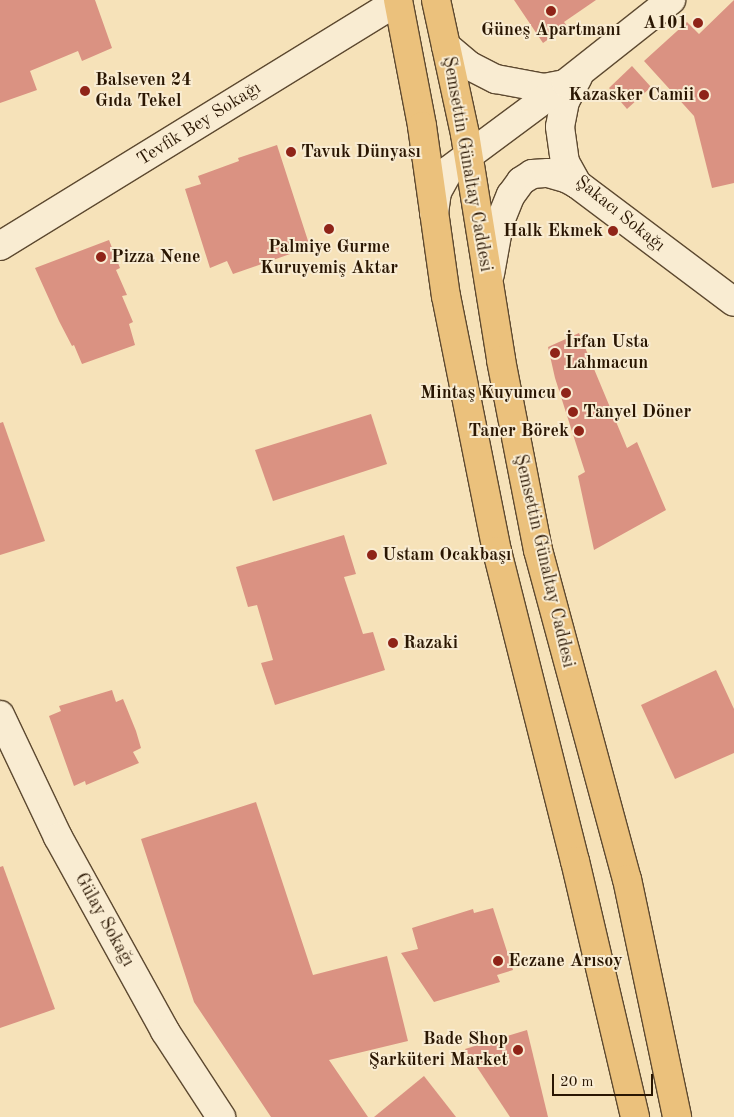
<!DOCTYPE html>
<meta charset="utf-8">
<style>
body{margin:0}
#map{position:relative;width:734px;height:1117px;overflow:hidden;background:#f6e2b9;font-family:"Old Standard TT",serif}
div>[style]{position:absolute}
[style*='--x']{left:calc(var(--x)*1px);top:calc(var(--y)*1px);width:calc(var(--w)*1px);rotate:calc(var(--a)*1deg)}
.building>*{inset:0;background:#da9282}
.roads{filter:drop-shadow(1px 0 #5d4930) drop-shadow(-1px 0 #5d4930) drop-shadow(0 1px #5d4930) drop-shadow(0 -1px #5d4930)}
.minor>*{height:28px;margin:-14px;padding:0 14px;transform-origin:14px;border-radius:14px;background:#f9ecd2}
.major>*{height:28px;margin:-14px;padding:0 14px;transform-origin:14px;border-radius:14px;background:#ebc17c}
.dots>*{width:14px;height:14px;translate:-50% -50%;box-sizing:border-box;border:2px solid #f9ecd2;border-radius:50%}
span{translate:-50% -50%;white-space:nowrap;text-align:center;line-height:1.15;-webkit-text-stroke:4px #f9ecd2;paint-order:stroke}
.poi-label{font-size:18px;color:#2a1602;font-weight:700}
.right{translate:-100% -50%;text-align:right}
.left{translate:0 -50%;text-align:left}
.street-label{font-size:18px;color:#2a1602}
.scale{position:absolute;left:552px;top:1074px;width:101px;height:22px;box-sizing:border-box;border:2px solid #2a1602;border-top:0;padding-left:6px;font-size:15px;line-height:18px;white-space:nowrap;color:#2a1602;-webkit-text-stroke:4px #f9ecd2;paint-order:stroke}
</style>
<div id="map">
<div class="building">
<i style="clip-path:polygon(0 0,95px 0,112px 48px,82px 61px,78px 51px,30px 71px,37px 90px,0 103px)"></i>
<i style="clip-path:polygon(514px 0,596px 0,564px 22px,567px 26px,543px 43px)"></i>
<i style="clip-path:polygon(734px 0,734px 183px,712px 188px,694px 116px,644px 61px,687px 22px,699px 34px)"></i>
<i style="clip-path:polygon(632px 66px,651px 87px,627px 109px,609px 88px)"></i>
<i style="clip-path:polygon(277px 145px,310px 247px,233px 274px,227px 261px,210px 268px,185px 189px,201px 184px,198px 176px,239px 161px,238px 158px)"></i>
<i style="clip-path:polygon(109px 240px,120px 268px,116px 270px,127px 295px,122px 296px,133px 322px,129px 324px,135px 345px,82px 364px,74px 345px,72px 346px,59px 321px,35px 268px)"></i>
<i style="clip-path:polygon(579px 333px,627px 448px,637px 442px,666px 510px,594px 550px,578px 476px,585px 472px,555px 378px,548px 347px)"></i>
<i style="clip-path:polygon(371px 414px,387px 464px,273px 501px,255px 450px)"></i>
<i style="clip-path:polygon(3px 422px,45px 541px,0 555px,0 423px)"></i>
<i style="clip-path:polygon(344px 535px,356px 574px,344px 577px,363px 634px,373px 632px,385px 670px,275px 705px,261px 663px,273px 660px,257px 605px,248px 607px,236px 567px)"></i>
<i style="clip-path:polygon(716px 670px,734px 709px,734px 753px,675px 779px,641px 705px)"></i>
<i style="clip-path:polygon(112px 690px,116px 702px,123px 699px,136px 731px,141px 748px,133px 752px,139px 763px,86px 785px,85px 781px,74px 786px,49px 716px,61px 711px,59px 706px)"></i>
<i style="clip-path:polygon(256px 802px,313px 975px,387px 956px,408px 1041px,329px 1060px,368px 1117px,271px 1117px,194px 1002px,141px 839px)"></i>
<i style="clip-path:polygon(3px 866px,55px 1009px,0 1028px,0 867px)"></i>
<i style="clip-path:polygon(493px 908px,513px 970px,497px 975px,500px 982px,434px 1002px,401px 953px,418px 949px,412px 928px,473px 909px,474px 913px)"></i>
<i style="clip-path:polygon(527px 1030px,548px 1117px,510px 1117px,465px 1049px)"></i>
<i style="clip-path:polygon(424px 1076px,456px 1117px,374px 1117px)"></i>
</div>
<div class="roads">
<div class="minor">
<i style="--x:446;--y:46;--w:31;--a:40"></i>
<i style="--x:470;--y:66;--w:29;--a:27"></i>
<i style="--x:496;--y:79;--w:49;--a:10.6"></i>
<i style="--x:544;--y:88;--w:20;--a:-11"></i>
<i style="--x:578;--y:77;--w:27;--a:118"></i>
<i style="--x:565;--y:101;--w:26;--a:101"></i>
<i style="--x:560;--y:127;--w:35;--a:82"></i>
<i style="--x:565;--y:162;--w:25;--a:61"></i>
<i style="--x:577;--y:184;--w:196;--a:36.9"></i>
<i style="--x:434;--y:213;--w:21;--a:-82"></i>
<i style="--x:437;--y:192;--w:25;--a:-61"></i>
<i style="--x:449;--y:170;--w:146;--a:-36.6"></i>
<i style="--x:566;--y:83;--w:134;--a:-38.3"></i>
<i style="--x:0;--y:246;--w:467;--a:-31.6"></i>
<i style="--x:490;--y:274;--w:51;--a:-79.8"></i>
<i style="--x:499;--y:224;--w:31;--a:-68"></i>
<i style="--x:511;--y:195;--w:17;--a:-54"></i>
<i style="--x:521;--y:181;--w:13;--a:-32"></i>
<i style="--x:532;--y:174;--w:16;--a:-4"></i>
<i style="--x:548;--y:173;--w:19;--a:16"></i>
<i style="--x:566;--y:178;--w:13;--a:29"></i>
<i style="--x:0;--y:715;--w:135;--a:64.6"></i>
<i style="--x:58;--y:837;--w:222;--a:61.1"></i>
<i style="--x:165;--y:1031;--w:103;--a:56.9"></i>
</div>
<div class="major">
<i style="--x:398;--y:0;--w:128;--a:79.2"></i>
<i style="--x:422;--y:126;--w:172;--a:82"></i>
<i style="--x:446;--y:296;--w:260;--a:78.7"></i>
<i style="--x:497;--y:551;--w:320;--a:75.9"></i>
<i style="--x:575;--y:861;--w:263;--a:76.8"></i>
<i style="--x:436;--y:0;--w:137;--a:77.8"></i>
<i style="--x:465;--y:134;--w:229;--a:80.9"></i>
<i style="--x:501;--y:360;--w:194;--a:79"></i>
<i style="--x:538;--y:550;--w:341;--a:74.9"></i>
<i style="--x:627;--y:879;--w:243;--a:78.1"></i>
</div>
</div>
<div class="dots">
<i style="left:551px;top:11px;background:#8f2418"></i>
<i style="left:698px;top:23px;background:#8f2418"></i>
<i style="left:85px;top:91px;background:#8f2418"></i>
<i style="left:704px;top:95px;background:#8f2418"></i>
<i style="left:291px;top:152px;background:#8f2418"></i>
<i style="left:329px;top:229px;background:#8f2418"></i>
<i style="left:613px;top:231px;background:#8f2418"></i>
<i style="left:101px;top:257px;background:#8f2418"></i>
<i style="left:555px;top:353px;background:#8f2418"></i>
<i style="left:566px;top:393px;background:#8f2418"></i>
<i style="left:573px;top:412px;background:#8f2418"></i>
<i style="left:579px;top:431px;background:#8f2418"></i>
<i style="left:372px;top:555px;background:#8f2418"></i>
<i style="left:393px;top:643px;background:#8f2418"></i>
<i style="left:498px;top:961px;background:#8f2418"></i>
<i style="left:518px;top:1050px;background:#8f2418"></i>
</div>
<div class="poi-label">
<span class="right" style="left:688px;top:23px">A101</span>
<span style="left:551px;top:30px">Güneş Apartmanı</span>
<span class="left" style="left:95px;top:91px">Balseven 24<br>Gıda Tekel</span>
<span class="right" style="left:694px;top:95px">Kazasker Camii</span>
<span class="left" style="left:301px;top:152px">Tavuk Dünyası</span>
<span class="right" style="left:603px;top:231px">Halk Ekmek</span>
<span style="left:329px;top:258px">Palmiye Gurme<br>Kuruyemiş Aktar</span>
<span class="left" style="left:111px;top:257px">Pizza Nene</span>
<span class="left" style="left:565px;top:353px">İrfan Usta<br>Lahmacun</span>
<span class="right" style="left:556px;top:393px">Mintaş Kuyumcu</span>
<span class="left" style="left:583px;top:412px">Tanyel Döner</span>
<span class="right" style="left:569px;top:431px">Taner Börek</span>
<span class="left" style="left:382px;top:555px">Ustam Ocakbaşı</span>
<span class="left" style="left:403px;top:643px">Razaki</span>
<span class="left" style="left:508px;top:961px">Eczane Arısoy</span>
<span class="right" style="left:508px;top:1050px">Bade Shop<br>Şarküteri Market</span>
</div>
<div class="street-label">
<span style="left:199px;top:124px;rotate:-32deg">Tevfik Bey Sokağı</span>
<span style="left:467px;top:164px;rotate:80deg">Şemsettin Günaltay Caddesi</span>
<span style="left:620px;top:214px;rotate:39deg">Şakacı Sokağı</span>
<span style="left:544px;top:561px;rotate:77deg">Şemsettin Günaltay Caddesi</span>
<span style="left:104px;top:920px;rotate:61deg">Gülay Sokağı</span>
</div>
<div class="scale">20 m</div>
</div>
